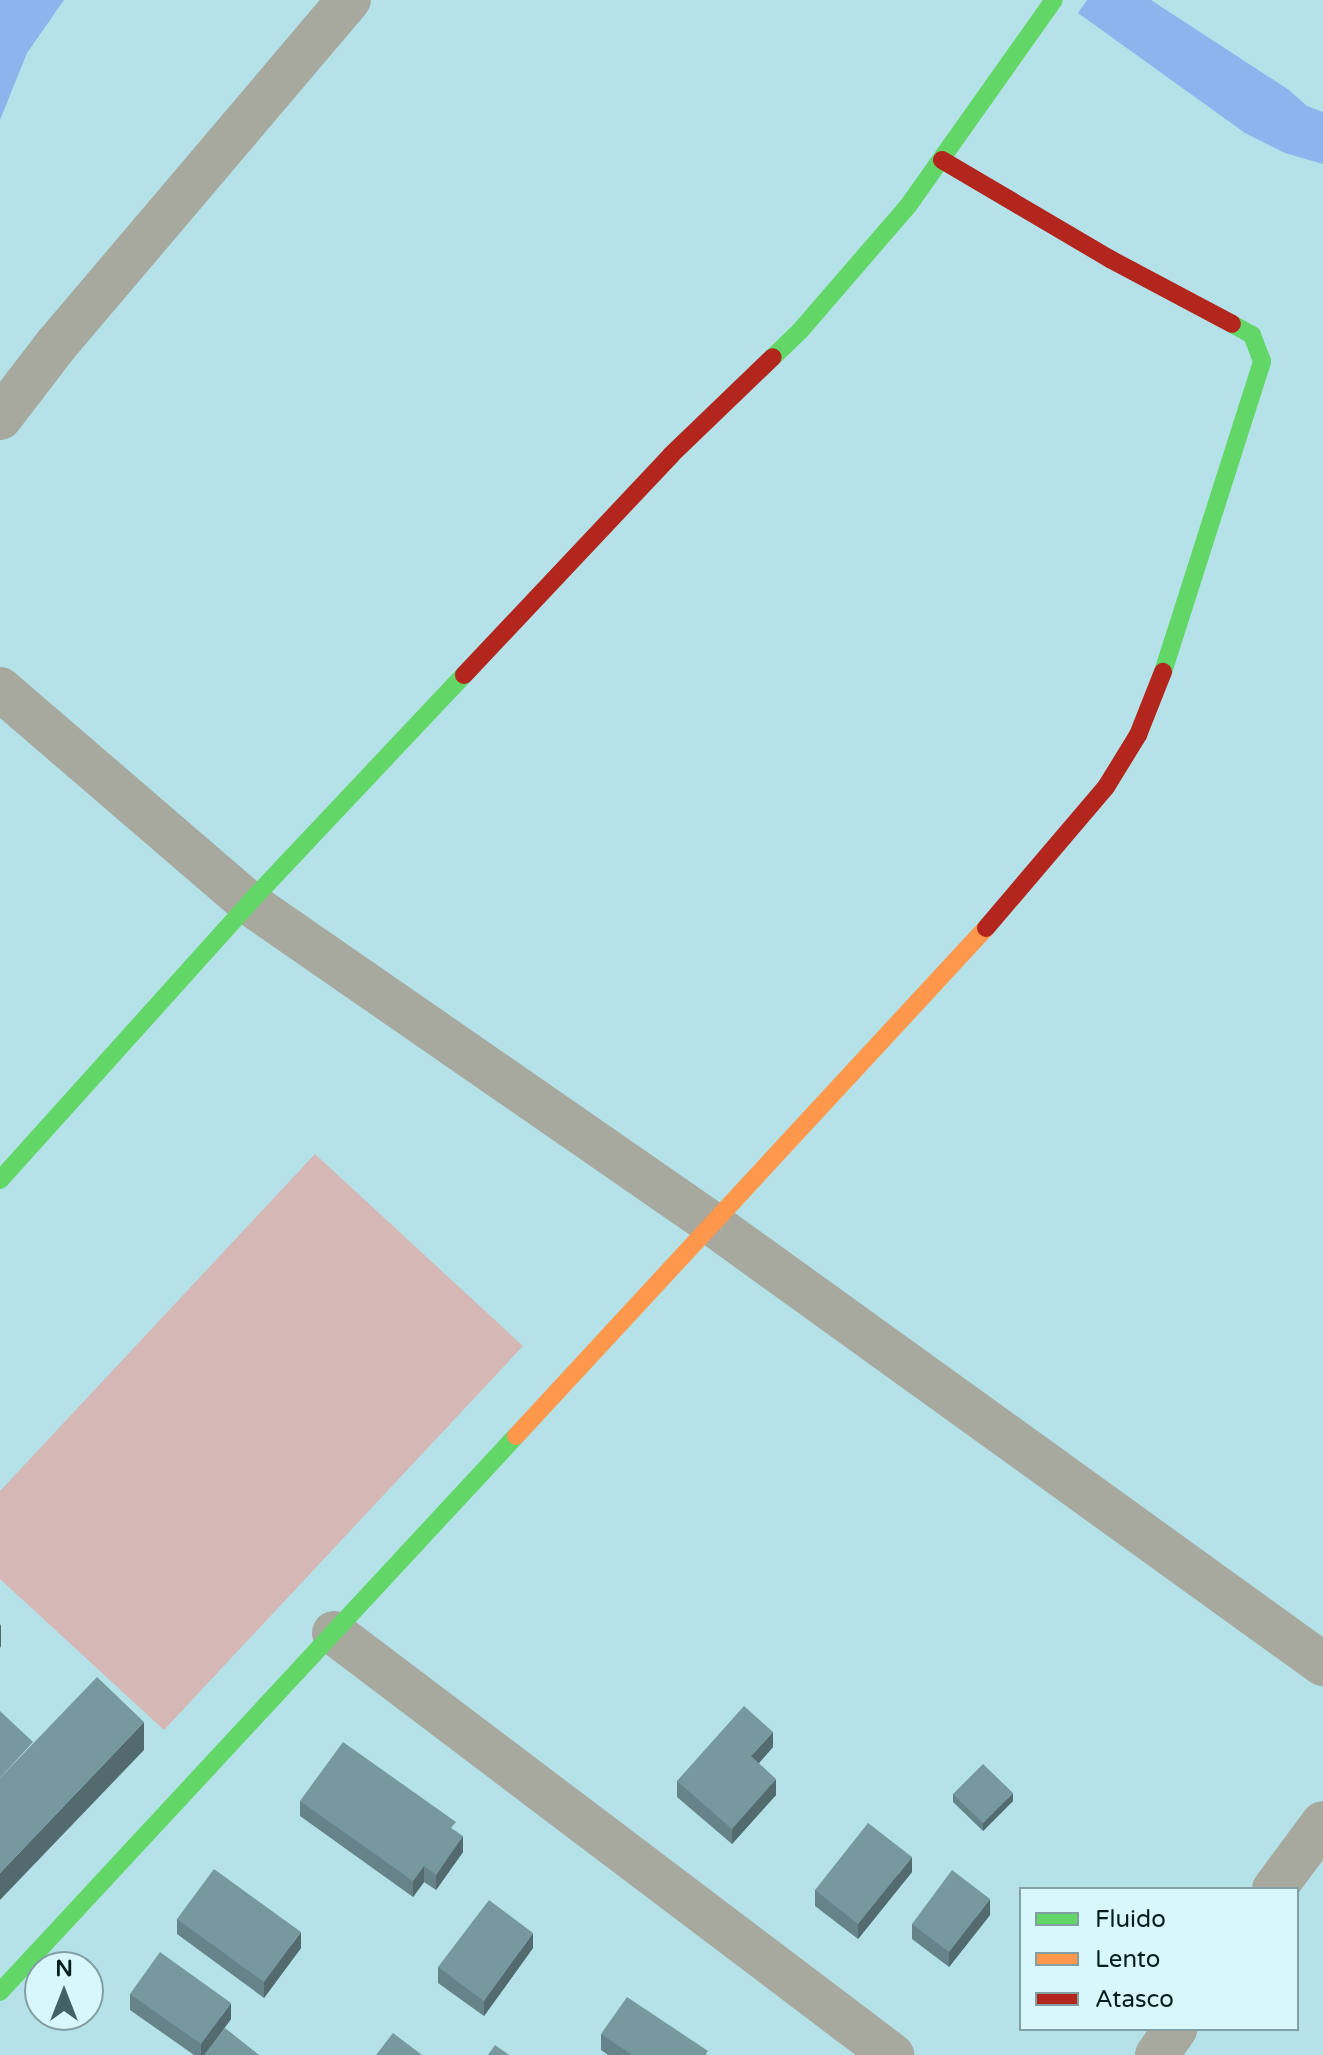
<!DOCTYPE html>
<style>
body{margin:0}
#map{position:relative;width:1323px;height:2055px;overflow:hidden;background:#b5e2e8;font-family:"Varela Round",sans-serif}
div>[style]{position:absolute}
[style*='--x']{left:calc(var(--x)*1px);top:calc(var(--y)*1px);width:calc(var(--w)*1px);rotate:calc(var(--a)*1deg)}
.green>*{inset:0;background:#d5b8b6}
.water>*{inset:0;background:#8eb4ee}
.street>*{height:44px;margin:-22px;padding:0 22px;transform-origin:22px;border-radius:22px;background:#a7a89e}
.fast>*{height:18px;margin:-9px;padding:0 9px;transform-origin:9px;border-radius:9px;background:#63d668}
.slow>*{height:18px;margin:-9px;padding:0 9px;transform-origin:9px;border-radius:9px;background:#ff974d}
.jam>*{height:18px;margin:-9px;padding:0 9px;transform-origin:9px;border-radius:9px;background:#b3261e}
.wall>*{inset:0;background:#668389}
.shaded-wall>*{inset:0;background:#536a6f}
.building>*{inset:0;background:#77989f}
span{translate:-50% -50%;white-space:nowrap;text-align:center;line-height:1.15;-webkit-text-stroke:8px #d8f7fb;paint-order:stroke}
.legend{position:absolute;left:1019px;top:1887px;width:280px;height:144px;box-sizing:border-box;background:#d8f7fb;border:2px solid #839fa3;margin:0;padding:10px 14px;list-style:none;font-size:24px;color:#031c1f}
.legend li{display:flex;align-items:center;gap:16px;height:40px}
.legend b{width:40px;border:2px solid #839fa3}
.north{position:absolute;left:24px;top:1951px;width:80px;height:80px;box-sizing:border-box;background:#d8f7fb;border:2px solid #839fa3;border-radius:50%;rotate:0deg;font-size:22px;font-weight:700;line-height:32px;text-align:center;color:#031c1f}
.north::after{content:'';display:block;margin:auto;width:28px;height:36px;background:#416165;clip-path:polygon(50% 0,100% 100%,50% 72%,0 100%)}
</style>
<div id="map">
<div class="green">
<i style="clip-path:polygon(315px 1154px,523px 1346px,164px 1730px,0 1579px,0 1491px)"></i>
</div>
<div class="water">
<i style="clip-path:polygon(0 0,64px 0,27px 53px,0 120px)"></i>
<i style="clip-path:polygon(1087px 0,1151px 0,1289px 90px,1307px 106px,1323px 112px,1323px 164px,1285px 153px,1245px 133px,1078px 13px)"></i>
</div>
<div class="street">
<i style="--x:0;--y:418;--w:92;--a:-52.5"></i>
<i style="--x:56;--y:345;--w:453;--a:-49.7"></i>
<i style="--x:0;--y:689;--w:328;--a:40.7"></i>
<i style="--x:249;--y:903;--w:566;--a:34.7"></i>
<i style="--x:714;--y:1225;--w:751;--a:35.79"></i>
<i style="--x:334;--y:1633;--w:700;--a:37.1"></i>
<i style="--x:1274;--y:1889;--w:82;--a:-53.4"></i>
<i style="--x:1157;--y:2055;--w:32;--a:-55"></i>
</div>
<div class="fast">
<i style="--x:773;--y:357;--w:37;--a:-44"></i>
<i style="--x:800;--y:331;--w:165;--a:-49.2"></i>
<i style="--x:908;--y:206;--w:252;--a:-54.7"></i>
<i style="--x:1163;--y:672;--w:326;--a:-72.3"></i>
<i style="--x:1262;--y:361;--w:28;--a:-111"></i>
<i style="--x:1252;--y:335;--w:23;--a:-151"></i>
<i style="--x:0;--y:1180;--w:372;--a:-48"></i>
<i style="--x:249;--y:903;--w:313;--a:-46.7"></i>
<i style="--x:0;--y:1992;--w:759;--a:-47.14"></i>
</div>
<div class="slow">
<i style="--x:516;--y:1436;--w:692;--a:-47.23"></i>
</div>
<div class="jam">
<i style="--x:942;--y:160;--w:195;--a:30.5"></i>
<i style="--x:1110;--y:259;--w:138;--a:28"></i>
<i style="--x:464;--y:675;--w:302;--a:-46.7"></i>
<i style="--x:671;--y:455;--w:141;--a:-43.9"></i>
<i style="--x:986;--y:928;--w:185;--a:-49.6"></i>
<i style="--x:1106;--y:787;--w:61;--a:-58.4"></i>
<i style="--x:1138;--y:735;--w:68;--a:-68.4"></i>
</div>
<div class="wall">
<i style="clip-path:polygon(773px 1747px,759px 1763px,776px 1795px,732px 1844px,677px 1797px,677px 1781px)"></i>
<i style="clip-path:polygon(953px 1794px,1013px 1801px,983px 1831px,953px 1802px)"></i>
<i style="clip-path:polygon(300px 1801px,456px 1831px,463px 1852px,436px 1890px,424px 1882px,413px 1897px,300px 1816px)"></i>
<i style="clip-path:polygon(912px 1872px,858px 1939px,815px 1906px,815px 1890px)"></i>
<i style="clip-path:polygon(990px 1915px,949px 1967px,912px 1939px,912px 1924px)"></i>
<i style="clip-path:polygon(177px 1919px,301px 1948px,264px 1998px,177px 1934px)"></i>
<i style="clip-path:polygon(533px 1948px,484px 2016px,438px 1983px,438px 1967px)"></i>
<i style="clip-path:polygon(130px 1994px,231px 2019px,212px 2045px,259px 2055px,194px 2055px,130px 2010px)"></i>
<i style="clip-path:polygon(601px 2034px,708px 2055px,608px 2055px,601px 2050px)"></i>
</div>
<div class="shaded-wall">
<i style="clip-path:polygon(1px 1624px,1px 1646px,0 1648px,0 1626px)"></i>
<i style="clip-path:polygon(144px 1722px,144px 1750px,0 1900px,0 1873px)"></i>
<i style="clip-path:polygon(773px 1732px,773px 1747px,751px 1772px,751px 1756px)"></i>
<i style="clip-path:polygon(776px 1779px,776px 1795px,732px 1844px,732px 1829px)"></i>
<i style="clip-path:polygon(1013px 1793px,1013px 1801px,983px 1831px,983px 1823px)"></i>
<i style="clip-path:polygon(463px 1836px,463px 1852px,436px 1890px,436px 1875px)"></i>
<i style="clip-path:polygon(912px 1857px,912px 1872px,858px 1939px,858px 1924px)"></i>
<i style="clip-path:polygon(424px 1866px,424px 1882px,413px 1897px,413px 1881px)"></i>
<i style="clip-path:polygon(990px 1899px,990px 1915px,949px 1967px,949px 1952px)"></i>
<i style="clip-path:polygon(301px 1932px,301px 1948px,264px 1998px,264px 1982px)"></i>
<i style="clip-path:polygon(533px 1933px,533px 1948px,484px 2016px,484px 2001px)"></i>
<i style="clip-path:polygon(231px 2003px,231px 2019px,205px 2055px,201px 2055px,201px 2044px)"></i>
</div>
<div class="building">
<i style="clip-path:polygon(97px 1677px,144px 1722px,0 1873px,0 1778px)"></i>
<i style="clip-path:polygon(744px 1706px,773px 1732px,751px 1756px,776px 1779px,732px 1829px,677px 1781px)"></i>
<i style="clip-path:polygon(0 1711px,33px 1742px,0 1778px)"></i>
<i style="clip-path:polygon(343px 1742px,456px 1822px,451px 1828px,463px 1836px,436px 1875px,424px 1866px,413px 1881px,300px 1801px)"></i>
<i style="clip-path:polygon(983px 1764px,1013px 1793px,983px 1823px,953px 1794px)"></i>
<i style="clip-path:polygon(868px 1823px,912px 1857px,858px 1924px,815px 1890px)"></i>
<i style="clip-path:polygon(214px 1869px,301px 1932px,264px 1982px,177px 1919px)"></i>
<i style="clip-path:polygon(952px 1870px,990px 1899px,949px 1952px,912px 1924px)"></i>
<i style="clip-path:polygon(489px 1900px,533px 1933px,484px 2001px,438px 1967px)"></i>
<i style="clip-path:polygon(160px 1952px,231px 2003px,201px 2044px,130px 1994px)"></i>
<i style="clip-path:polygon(627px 1997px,708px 2051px,705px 2055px,632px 2055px,601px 2034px)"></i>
<i style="clip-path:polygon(225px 2028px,259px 2055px,204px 2055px)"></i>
<i style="clip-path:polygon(393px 2033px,422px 2055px,376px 2055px)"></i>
<i style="clip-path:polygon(495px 2045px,509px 2055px,488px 2055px)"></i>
</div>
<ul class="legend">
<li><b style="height:10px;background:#63d668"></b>Fluido</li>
<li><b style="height:10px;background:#ff974d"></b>Lento</li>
<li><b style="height:10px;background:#b3261e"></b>Atasco</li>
</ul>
<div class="north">N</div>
</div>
